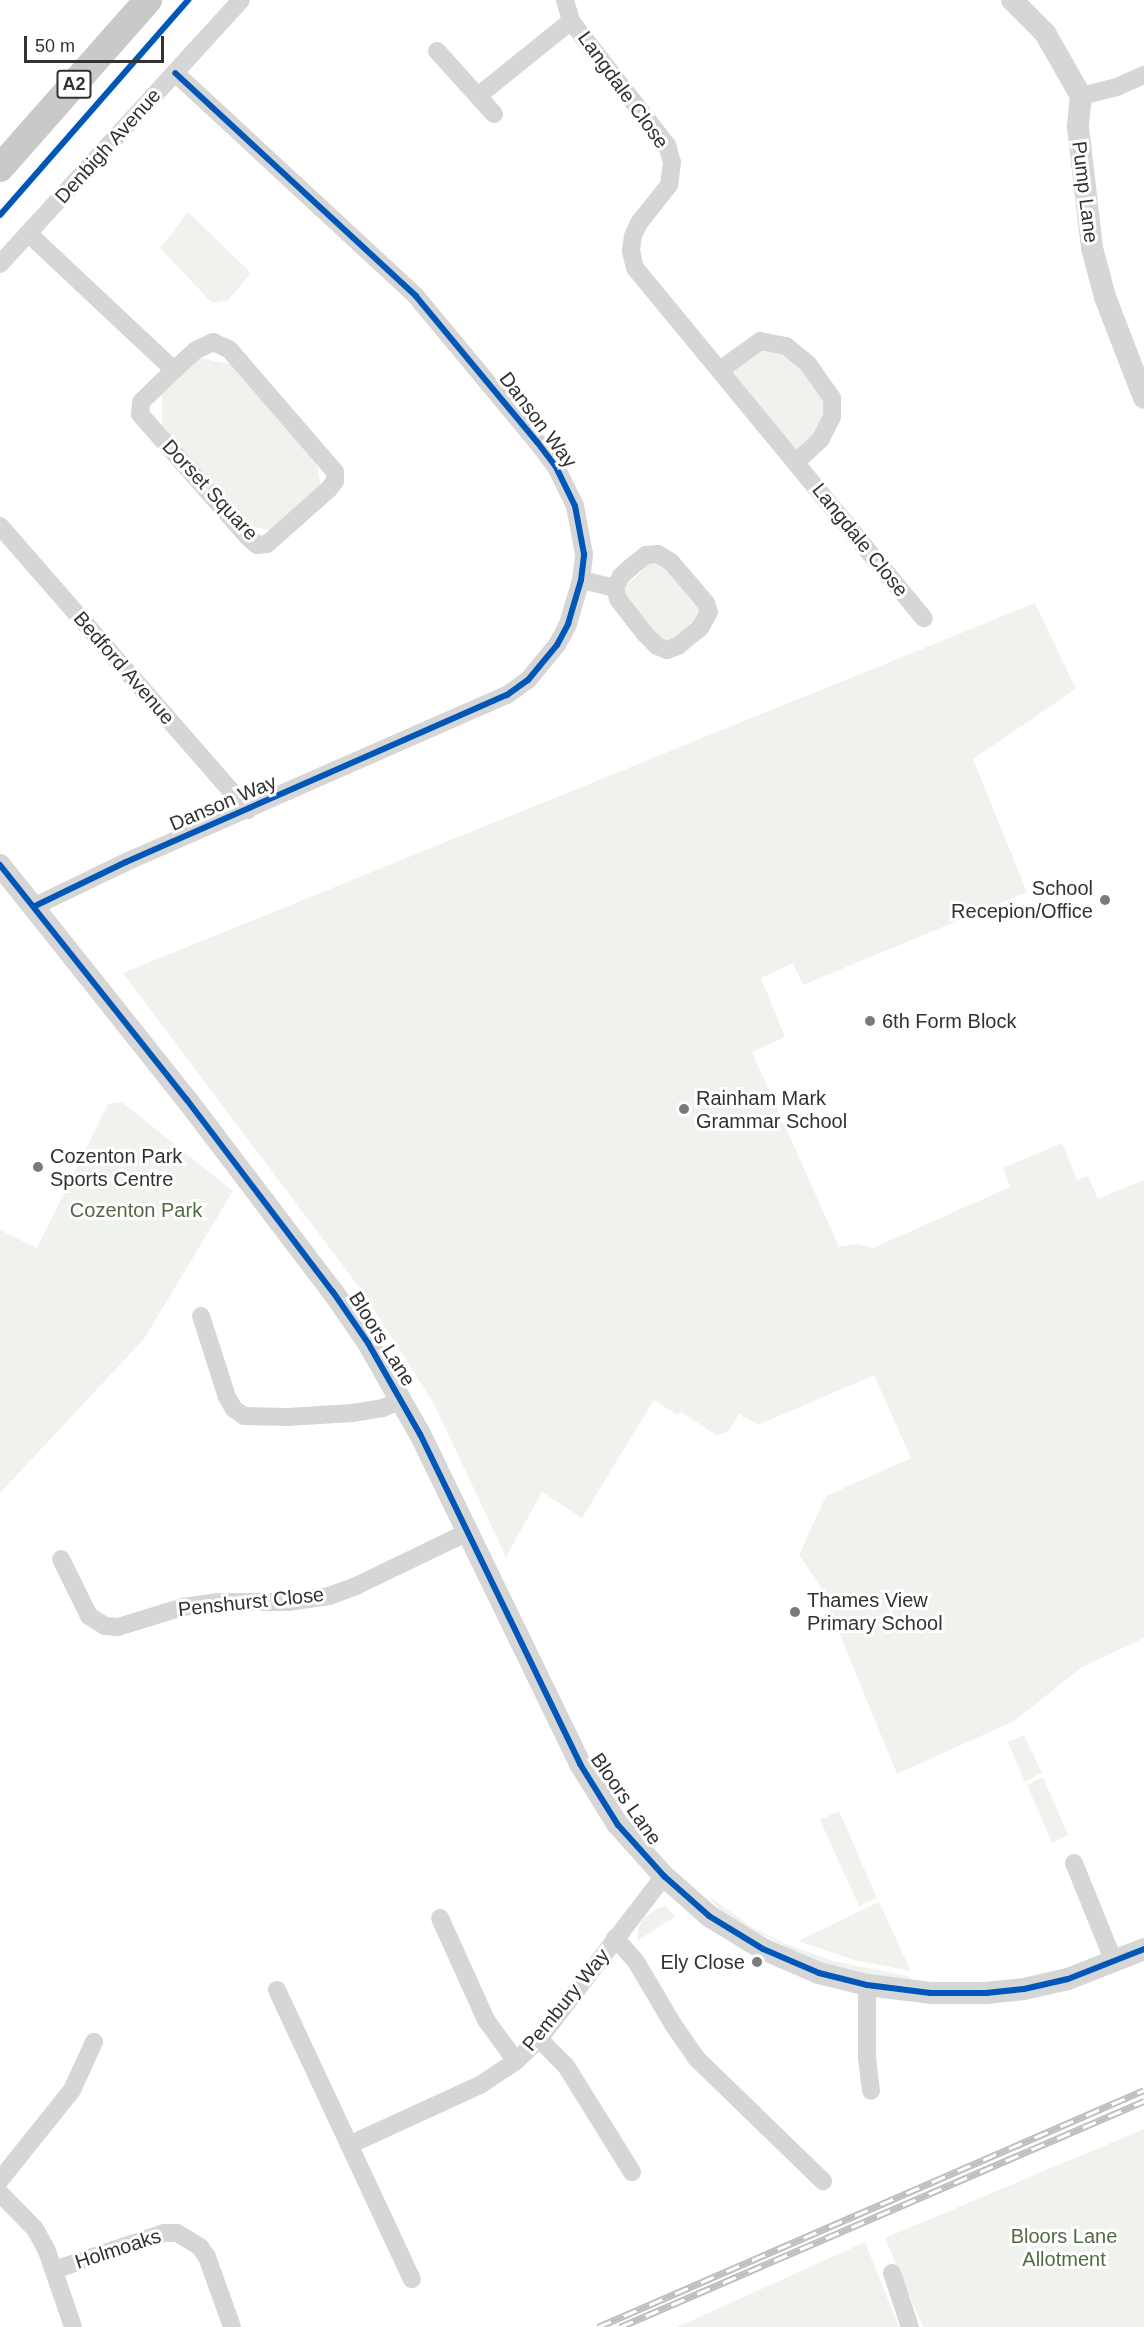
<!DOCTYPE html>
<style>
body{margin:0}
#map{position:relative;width:1144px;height:2327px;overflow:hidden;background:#fff;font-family:Arial,sans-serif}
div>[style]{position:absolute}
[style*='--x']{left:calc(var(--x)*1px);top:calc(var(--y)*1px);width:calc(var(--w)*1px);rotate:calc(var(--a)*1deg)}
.green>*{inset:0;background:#f0f3ed}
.minor>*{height:18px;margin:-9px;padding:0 9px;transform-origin:9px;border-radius:9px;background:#d6d6d6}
.tertiary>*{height:22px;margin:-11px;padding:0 11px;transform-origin:11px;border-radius:11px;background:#d6d6d6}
.primary>*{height:28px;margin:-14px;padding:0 14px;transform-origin:14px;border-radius:14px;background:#c9c9c9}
.rail>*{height:7px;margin-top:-3.5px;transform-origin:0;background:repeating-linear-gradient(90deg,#fff 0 14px,#bebebe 0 28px);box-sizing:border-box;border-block:2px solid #bebebe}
.cycleway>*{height:6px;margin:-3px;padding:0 3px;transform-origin:3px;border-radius:3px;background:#0057b8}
.dots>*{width:16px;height:16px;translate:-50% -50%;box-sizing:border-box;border:3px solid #fff;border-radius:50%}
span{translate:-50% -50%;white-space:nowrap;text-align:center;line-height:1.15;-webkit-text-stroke:6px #fff;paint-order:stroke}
.shield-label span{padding:2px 4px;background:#fff;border:2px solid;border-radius:4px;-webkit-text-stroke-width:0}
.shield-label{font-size:18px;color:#323232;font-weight:700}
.street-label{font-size:20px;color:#323232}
.poi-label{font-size:20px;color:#323232}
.right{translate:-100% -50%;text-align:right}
.left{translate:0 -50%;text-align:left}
.park-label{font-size:20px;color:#506b43}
.scale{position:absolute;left:24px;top:36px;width:140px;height:27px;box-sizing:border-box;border:3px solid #323232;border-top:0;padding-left:8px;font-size:18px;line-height:21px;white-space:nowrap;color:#323232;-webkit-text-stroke:4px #fff;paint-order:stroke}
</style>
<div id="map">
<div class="green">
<i style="clip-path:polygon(188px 212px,251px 273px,228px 300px,212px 303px,160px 248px)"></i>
<i style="clip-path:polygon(760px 341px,808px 364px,832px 417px,796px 462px,720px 370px)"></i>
<i style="clip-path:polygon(200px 358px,234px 365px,316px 461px,321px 486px,274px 530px,251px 527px,162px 428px,162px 392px)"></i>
<i style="clip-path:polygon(652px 561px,658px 561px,703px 610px,703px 616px,665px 645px,636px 614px,623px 589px)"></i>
<i style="clip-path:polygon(1035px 603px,1076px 689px,973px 759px,1027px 892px,803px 985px,793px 963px,761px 978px,785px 1037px,752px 1052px,839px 1247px,856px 1244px,873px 1248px,1010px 1187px,1003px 1168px,1062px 1143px,1077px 1180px,1088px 1176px,1098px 1199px,1144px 1180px,1144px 1638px,1082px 1667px,1014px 1721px,897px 1774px,819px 1584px,799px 1555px,826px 1496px,911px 1458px,874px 1375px,758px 1425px,739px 1414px,728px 1432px,716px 1435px,681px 1412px,677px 1415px,654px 1400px,582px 1518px,542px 1492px,506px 1557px,434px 1404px,362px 1291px,123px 973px)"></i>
<i style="clip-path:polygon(122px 1102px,233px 1191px,144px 1339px,0 1493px,0 1230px,37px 1248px,108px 1104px)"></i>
<i style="clip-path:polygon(1024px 1735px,1042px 1773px,1025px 1782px,1008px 1742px)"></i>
<i style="clip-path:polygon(1043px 1777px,1068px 1835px,1052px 1843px,1027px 1785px)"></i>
<i style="clip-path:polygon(839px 1811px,877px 1898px,859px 1906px,820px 1820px)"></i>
<i style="clip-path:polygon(709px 1896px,749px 1925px,786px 1944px,833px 1961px,911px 1977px,910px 1982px,884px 1978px,811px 1960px,732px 1919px,716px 1906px)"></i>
<i style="clip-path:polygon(879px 1902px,911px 1971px,854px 1960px,798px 1941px)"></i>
<i style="clip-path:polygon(666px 1906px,675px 1917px,637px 1941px,639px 1927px,644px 1918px,658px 1908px)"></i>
<i style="clip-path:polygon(1144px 2129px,1144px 2327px,923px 2327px,885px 2238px)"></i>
<i style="clip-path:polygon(865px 2242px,899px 2327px,677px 2327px)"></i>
</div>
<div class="minor">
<i style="--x:565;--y:0;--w:22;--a:74"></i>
<i style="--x:571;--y:21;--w:157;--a:52.3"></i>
<i style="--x:667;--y:145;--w:18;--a:74"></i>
<i style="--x:672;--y:162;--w:23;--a:97"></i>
<i style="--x:669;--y:185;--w:48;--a:128.3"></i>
<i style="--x:639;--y:223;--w:14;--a:115"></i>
<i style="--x:633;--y:236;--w:15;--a:98"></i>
<i style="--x:631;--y:251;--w:17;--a:77"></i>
<i style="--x:635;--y:268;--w:454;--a:50.5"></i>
<i style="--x:437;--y:51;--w:85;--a:47.9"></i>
<i style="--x:478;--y:96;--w:119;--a:-38.9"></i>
<i style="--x:1081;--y:96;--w:37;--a:-14"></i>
<i style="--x:1117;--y:87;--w:30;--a:-24"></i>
<i style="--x:29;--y:234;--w:199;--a:43.2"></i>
<i style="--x:0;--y:264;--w:357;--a:-47.6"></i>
<i style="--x:213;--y:342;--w:17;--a:24"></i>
<i style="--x:229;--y:349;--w:162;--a:49.2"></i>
<i style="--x:335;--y:472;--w:9;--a:90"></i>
<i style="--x:335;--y:481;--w:10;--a:127"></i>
<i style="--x:329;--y:489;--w:83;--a:138.4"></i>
<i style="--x:267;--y:544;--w:10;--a:174"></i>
<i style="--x:257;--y:545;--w:13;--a:-138"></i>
<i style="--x:247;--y:536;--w:162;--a:-131.3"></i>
<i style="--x:140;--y:414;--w:12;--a:-85"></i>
<i style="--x:141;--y:402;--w:46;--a:-44.1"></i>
<i style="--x:174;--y:370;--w:30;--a:-42"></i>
<i style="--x:196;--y:350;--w:19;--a:-25"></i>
<i style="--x:720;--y:370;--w:49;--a:-35.9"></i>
<i style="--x:760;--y:341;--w:26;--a:11"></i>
<i style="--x:786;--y:346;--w:28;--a:39"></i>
<i style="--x:808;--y:364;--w:42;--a:54.8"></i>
<i style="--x:832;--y:398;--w:19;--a:90"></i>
<i style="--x:832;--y:417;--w:25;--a:117"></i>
<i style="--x:821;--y:439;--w:34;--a:137"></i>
<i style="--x:0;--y:526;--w:377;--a:48.9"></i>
<i style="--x:581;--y:580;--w:35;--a:13"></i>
<i style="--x:615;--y:588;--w:13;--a:-63"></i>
<i style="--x:621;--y:576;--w:13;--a:-42"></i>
<i style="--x:631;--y:567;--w:19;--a:-39"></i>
<i style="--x:646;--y:555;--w:12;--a:-5"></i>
<i style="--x:658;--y:554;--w:15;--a:32"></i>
<i style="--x:671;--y:562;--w:54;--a:49.5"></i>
<i style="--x:706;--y:603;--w:9;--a:72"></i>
<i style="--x:709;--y:612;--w:18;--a:119"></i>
<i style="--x:700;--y:628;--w:28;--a:141"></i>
<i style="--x:678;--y:646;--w:12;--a:160"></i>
<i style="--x:667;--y:650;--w:11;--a:-158"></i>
<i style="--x:657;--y:646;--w:17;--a:-135"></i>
<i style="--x:645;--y:634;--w:44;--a:-127.6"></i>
<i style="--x:618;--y:599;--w:11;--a:-105"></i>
<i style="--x:35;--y:906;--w:101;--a:-25.8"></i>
<i style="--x:126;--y:862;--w:416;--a:-23.7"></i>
<i style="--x:507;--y:695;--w:26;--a:-36"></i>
<i style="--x:528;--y:680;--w:45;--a:-50.4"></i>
<i style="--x:557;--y:645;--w:24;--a:-62"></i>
<i style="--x:568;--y:624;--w:46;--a:-73.5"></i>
<i style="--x:581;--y:580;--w:26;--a:-83"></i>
<i style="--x:584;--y:554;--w:49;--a:-100.6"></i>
<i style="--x:575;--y:506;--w:43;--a:-116"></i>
<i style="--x:556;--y:467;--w:31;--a:-127"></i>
<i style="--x:537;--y:442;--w:190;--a:-129.7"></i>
<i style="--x:416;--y:296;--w:328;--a:-137.2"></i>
<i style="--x:201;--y:1316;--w:85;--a:72.2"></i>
<i style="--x:227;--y:1397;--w:14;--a:60"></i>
<i style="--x:234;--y:1409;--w:12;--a:35"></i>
<i style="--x:244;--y:1416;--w:44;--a:1.3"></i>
<i style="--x:288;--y:1417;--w:64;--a:-3.6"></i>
<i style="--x:352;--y:1413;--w:31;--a:-9"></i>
<i style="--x:383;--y:1408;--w:20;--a:-24"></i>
<i style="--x:61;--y:1559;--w:64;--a:63.8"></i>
<i style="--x:89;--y:1616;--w:19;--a:32"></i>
<i style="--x:105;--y:1626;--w:13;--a:4"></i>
<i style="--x:118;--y:1627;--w:68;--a:-17.1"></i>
<i style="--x:183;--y:1607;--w:34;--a:-8"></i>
<i style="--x:217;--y:1602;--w:71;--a:0"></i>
<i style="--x:288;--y:1602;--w:41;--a:-8.3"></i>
<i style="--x:329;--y:1596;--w:29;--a:-20"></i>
<i style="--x:356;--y:1586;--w:124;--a:-25.7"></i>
<i style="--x:1074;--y:1863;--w:107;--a:68"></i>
<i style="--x:440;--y:1918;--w:112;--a:65.7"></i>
<i style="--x:486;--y:2020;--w:51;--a:53.8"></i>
<i style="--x:615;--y:1938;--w:30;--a:48"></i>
<i style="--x:635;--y:1960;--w:77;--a:59.4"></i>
<i style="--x:674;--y:2026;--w:39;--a:55"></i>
<i style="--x:696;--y:2058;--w:177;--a:44.1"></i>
<i style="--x:867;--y:1985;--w:73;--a:90"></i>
<i style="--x:867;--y:2058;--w:33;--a:83"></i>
<i style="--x:277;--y:1990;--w:319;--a:65"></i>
<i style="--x:539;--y:2039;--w:38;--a:45"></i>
<i style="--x:566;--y:2066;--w:125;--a:58.1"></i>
<i style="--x:349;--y:2145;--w:144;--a:-24.6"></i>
<i style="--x:480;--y:2085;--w:43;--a:-33.7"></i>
<i style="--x:516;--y:2061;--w:32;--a:-44"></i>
<i style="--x:539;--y:2039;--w:205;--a:-52.5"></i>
<i style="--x:0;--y:2180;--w:115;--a:-51.3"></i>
<i style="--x:72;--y:2090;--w:53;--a:-65.4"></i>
<i style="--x:0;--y:2193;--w:50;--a:45.8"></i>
<i style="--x:35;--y:2229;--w:25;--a:61"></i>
<i style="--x:47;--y:2251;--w:80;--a:71.1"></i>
<i style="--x:54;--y:2270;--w:116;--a:-18.6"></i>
<i style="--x:164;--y:2233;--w:13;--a:0"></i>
<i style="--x:177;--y:2233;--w:27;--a:31"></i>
<i style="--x:200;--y:2247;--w:12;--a:55"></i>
<i style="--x:207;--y:2257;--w:74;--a:70.3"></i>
<i style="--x:892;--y:2273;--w:57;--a:71.6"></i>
</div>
<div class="tertiary">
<i style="--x:1012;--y:0;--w:47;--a:45"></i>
<i style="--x:1045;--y:33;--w:73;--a:60.3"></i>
<i style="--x:1081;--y:96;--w:31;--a:96"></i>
<i style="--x:1078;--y:127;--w:122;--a:83.4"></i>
<i style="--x:1092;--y:248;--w:51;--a:75.1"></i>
<i style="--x:1105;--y:297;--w:108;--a:68.9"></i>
<i style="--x:0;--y:865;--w:300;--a:51.5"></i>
<i style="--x:187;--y:1100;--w:241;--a:52.8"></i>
<i style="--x:333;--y:1292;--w:62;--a:55.5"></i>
<i style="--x:368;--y:1343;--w:105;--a:60.3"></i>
<i style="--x:420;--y:1434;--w:367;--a:64.1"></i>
<i style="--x:580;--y:1764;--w:72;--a:58.1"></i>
<i style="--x:618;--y:1825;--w:69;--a:48"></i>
<i style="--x:664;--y:1876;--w:60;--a:41.6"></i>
<i style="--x:709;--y:1916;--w:63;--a:31.4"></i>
<i style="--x:763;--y:1949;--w:61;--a:23.2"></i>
<i style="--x:819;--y:1973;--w:49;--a:14"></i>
<i style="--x:867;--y:1985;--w:64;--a:7.1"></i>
<i style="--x:931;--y:1993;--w:55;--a:0"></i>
<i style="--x:986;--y:1993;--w:38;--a:-6"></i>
<i style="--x:1024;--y:1989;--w:45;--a:-12.8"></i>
<i style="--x:1068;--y:1979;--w:82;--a:-21.5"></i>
</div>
<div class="primary">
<i style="--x:0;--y:168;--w:224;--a:-48.6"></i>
</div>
<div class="rail">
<i style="--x:598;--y:2327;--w:595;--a:-23.46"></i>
<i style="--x:620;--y:2327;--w:571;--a:-23.33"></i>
</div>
<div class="cycleway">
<i style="--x:0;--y:215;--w:286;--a:-48.8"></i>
<i style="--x:0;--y:865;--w:300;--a:51.5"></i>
<i style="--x:187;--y:1100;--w:241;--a:52.8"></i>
<i style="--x:333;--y:1292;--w:62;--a:55.5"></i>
<i style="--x:368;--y:1343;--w:105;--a:60.3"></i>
<i style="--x:420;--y:1434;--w:367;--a:64.1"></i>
<i style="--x:580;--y:1764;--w:72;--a:58.1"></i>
<i style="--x:618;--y:1825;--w:69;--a:48"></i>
<i style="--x:664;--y:1876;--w:60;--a:41.6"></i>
<i style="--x:709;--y:1916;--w:63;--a:31.4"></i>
<i style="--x:763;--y:1949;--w:61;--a:23.2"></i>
<i style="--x:819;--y:1973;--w:49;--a:14"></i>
<i style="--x:867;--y:1985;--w:64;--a:7.1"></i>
<i style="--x:931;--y:1993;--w:55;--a:0"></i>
<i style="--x:986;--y:1993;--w:38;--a:-6"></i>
<i style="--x:1024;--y:1989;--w:45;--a:-12.8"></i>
<i style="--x:1068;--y:1979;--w:82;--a:-21.5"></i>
<i style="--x:35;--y:906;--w:101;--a:-25.8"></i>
<i style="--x:126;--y:862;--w:416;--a:-23.7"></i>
<i style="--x:507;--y:695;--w:26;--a:-36"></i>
<i style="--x:528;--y:680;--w:45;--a:-50.4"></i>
<i style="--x:557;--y:645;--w:24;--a:-62"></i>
<i style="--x:568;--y:624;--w:46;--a:-73.5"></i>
<i style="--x:581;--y:580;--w:26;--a:-83"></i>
<i style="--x:584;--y:554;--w:49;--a:-100.6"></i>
<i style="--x:575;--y:506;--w:43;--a:-116"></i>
<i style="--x:556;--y:467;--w:31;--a:-127"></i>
<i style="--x:537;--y:442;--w:190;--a:-129.7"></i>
<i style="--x:416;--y:296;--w:328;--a:-137.2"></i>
</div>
<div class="dots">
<i style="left:1105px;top:900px;background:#7a7a7a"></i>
<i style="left:870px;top:1021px;background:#7a7a7a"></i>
<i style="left:684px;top:1109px;background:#7a7a7a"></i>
<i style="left:38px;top:1167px;background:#7a7a7a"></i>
<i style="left:795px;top:1612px;background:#7a7a7a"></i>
<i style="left:757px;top:1962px;background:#7a7a7a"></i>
</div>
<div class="shield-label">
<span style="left:74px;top:84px">A2</span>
</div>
<div class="street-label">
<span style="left:623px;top:90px;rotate:54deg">Langdale Close</span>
<span style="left:108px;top:146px;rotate:-48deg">Denbigh Avenue</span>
<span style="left:1085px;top:192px;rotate:83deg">Pump Lane</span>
<span style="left:538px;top:420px;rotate:53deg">Danson Way</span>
<span style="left:210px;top:490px;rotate:47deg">Dorset Square</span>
<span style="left:860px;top:540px;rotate:51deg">Langdale Close</span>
<span style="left:124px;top:668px;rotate:49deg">Bedford Avenue</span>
<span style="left:223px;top:803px;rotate:-23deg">Danson Way</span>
<span style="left:382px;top:1339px;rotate:58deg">Bloors Lane</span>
<span style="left:251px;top:1602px;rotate:-6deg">Penshurst Close</span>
<span style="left:626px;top:1799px;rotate:55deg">Bloors Lane</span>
<span style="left:566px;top:2000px;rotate:-51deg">Pembury Way</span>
<span style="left:118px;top:2249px;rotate:-18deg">Holmoaks</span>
</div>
<div class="poi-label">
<span class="right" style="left:1093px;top:900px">School<br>Recepion/Office</span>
<span class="left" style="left:882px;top:1021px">6th Form Block</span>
<span class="left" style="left:696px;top:1110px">Rainham Mark<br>Grammar School</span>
<span class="left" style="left:50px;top:1168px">Cozenton Park<br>Sports Centre</span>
<span class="left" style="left:807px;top:1612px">Thames View<br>Primary School</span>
<span class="right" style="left:745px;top:1962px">Ely Close</span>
</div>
<div class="park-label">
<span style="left:136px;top:1210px">Cozenton Park</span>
<span style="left:1064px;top:2248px">Bloors Lane<br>Allotment</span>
</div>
<div class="scale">50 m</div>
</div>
